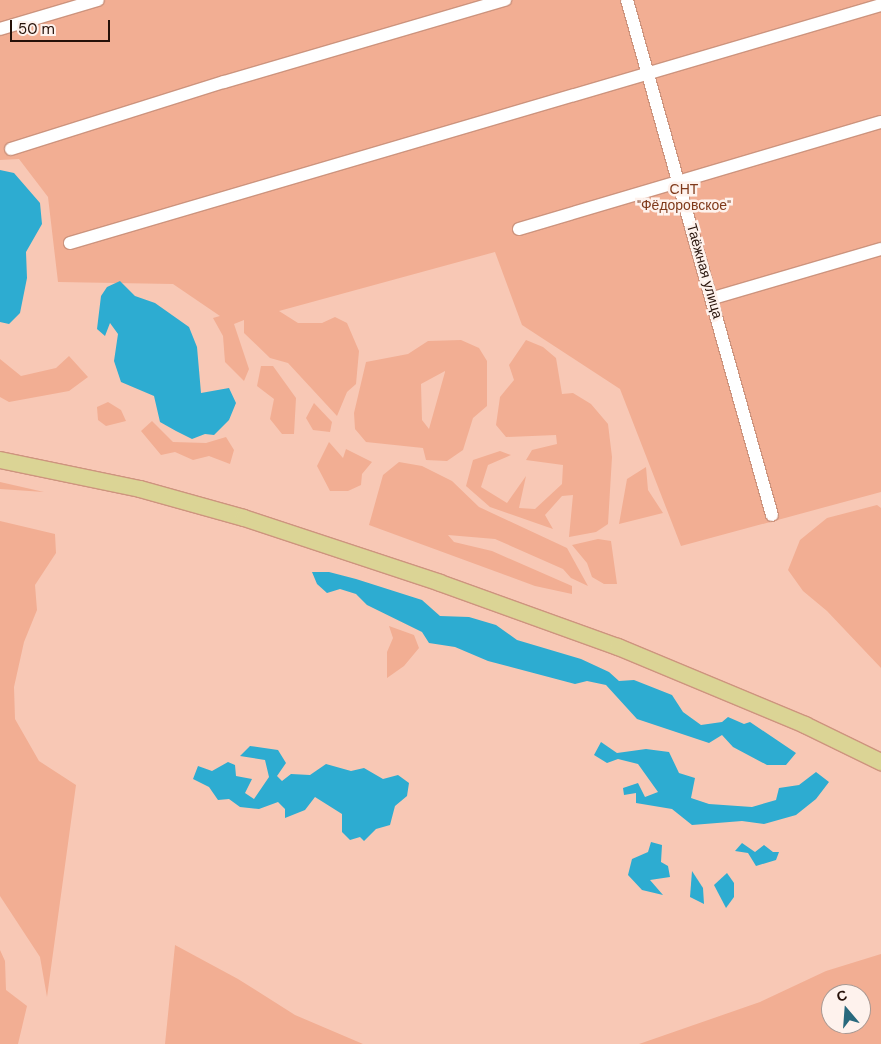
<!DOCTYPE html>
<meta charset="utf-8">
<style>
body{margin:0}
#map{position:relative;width:881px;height:1044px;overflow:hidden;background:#f8c8b5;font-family:"DM Sans",sans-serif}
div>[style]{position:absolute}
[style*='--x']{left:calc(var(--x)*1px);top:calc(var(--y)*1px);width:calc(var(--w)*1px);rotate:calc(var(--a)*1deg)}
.green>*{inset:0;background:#f2ae93}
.water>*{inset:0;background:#2dacd1}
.roads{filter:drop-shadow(1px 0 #cd947e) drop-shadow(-1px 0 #cd947e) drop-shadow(0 1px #cd947e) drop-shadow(0 -1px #cd947e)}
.minor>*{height:12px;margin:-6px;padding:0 6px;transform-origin:6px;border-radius:6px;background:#fff}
.major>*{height:16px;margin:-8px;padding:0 8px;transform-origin:8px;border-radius:8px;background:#dbd495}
span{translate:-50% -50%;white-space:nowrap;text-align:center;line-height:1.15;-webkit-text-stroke:5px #fef2ed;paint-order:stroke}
.park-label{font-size:14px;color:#7f391a}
.street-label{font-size:14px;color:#261109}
.north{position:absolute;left:821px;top:984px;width:50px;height:50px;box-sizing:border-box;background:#fef2ed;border:1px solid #a89892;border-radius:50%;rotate:342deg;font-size:14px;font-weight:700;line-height:20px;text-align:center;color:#261109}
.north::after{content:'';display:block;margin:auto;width:18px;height:22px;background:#29697d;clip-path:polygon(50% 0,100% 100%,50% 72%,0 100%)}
.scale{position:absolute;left:10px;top:20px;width:100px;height:22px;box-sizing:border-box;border:2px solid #261109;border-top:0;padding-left:6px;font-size:15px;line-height:18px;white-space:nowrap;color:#261109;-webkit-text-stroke:4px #fef2ed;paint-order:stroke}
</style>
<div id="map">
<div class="green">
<i style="clip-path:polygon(0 0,881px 0,881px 492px,681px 546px,620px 389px,522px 325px,495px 252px,279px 311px,298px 323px,322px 323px,335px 317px,347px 323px,359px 351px,356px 384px,347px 392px,337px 416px,288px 363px,270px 358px,244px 333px,244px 320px,234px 324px,249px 369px,244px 381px,225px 362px,223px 336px,213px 318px,220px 316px,173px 284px,58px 282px,48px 197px,19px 159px,0 160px)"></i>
<i style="clip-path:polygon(evenodd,461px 340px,479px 348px,487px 361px,487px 406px,473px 418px,463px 450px,447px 461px,426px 460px,423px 448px,366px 442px,355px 429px,354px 413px,366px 362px,408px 354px,428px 341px,461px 340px,445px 371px,445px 372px,429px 429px,422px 420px,421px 384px,445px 371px)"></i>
<i style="clip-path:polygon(526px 340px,543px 347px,556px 358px,562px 394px,573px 393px,591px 404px,608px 424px,612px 457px,608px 524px,596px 532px,569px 537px,573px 495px,562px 496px,545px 515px,553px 529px,490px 507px,466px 486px,473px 460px,500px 451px,511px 455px,488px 465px,481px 487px,507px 503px,526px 476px,519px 508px,535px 509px,562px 484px,563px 465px,526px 460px,532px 450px,557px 444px,556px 435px,506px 437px,496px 425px,500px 397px,514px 380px,509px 365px)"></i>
<i style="clip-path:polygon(69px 356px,88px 377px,69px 391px,9px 402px,0 397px,0 359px,21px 376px,56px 368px)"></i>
<i style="clip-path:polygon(261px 366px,273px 366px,296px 398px,294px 434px,282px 434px,270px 419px,274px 399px,257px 386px)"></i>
<i style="clip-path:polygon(108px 402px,121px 410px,126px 421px,106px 426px,98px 420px,97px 407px)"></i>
<i style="clip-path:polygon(314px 403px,332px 422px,330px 432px,313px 430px,306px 418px)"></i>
<i style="clip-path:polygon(152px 421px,173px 442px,206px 443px,226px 437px,234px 450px,230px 464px,209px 456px,193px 460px,175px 452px,161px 455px,141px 431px)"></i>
<i style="clip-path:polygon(329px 442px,343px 458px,346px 449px,372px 462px,362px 474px,361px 485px,348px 491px,330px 491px,317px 466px)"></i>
<i style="clip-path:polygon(399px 462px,422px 466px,452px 481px,479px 507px,567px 548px,588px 586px,571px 578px,563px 569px,495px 539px,448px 535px,454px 542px,492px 551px,572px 586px,572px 594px,535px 586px,369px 525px,383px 475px)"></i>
<i style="clip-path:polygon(646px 467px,648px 490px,663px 513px,619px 524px,627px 479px)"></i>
<i style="clip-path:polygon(0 482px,44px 492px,0 489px)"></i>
<i style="clip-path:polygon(877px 505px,881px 508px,881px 668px,827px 611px,803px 591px,788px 570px,800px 540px,827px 518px)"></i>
<i style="clip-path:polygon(0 521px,55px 534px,56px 553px,35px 585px,37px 610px,24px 642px,14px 687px,15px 719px,39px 761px,76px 785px,47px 997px,40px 957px,0 896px)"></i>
<i style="clip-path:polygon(598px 539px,611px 541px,617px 584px,604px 584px,592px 577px,587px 563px,572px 545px)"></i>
<i style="clip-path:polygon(389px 626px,414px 635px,419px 648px,404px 666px,387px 678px,387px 652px,393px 638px)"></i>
<i style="clip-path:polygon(175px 945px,238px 979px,295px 1015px,363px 1044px,165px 1044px)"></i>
<i style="clip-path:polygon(0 950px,5px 961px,6px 990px,27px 1006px,18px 1044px,0 1044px)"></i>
<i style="clip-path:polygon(evenodd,881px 954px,881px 1044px,639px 1044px,760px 1002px,826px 971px,881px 954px,831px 994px,861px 994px,861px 1024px,831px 1024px,831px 994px)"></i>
</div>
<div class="water">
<i style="clip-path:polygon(0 170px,14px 173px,40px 203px,42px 224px,26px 252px,27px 278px,20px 313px,9px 324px,0 322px)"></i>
<i style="clip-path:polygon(120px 281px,135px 296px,155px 303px,189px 327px,197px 347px,201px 393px,229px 388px,236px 403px,229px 420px,214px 435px,205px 434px,192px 439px,176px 431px,160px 422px,154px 396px,121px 382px,114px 361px,118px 334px,110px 323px,105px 336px,97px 329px,101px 296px,107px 287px)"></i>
<i style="clip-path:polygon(312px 572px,329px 572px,356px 579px,422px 600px,440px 616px,469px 617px,496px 625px,517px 640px,581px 659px,609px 672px,619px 681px,634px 680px,672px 695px,683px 712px,701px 725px,722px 722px,728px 717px,744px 724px,750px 722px,796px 753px,786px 765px,767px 765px,733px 747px,722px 735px,709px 743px,637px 719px,606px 685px,587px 681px,575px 684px,488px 661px,455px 647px,429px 643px,422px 632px,367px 605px,356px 594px,340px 589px,327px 593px,317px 584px)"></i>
<i style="clip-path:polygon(601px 742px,617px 753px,646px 749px,669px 752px,679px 773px,695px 778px,691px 798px,709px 804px,752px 807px,776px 800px,779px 788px,799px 785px,816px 772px,829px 782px,816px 799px,796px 815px,764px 824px,742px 821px,692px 825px,672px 809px,636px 803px,636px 793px,624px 795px,623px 788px,638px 783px,645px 797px,658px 792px,638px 764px,618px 759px,607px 763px,594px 755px)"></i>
<i style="clip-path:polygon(250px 746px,278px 750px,286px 763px,277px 776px,282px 781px,291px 774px,310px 775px,326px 764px,351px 771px,364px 768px,383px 779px,398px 775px,409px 783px,407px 796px,395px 806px,390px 825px,376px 829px,364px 841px,360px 837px,350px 840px,342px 832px,342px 814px,315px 797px,305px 810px,285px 818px,285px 809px,278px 802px,259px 809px,240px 807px,229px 799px,218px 800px,209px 787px,193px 779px,198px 766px,212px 771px,228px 762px,235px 765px,236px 776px,252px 779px,245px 793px,254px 799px,269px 777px,265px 760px,240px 756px)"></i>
<i style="clip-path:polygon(651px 842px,662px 845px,661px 862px,668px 866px,670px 877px,650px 880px,663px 895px,642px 890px,628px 875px,632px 859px,648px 852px)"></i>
<i style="clip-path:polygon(742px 843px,755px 852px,764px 845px,773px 852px,779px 852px,776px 860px,756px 866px,748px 853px,735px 851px)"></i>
<i style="clip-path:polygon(692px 871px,703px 888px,704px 904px,690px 897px)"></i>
<i style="clip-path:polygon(727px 873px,734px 883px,734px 897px,726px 908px,714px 885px)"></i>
</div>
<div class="roads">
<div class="minor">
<i style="--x:627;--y:0;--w:535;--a:74.28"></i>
<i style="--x:0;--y:29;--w:102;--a:-16.5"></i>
<i style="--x:11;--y:149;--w:223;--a:-17.5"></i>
<i style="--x:224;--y:82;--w:293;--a:-16.3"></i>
<i style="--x:519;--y:229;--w:377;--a:-16.5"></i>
<i style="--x:70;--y:243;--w:845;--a:-16.36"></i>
<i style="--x:713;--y:298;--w:175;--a:-16.3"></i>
</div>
<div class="major">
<i style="--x:0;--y:460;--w:143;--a:11.7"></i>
<i style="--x:140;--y:489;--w:108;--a:15.6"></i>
<i style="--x:244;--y:518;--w:206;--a:18.3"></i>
<i style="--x:440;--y:583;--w:189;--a:19.8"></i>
<i style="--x:618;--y:647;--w:203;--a:22.6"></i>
<i style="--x:805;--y:725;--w:85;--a:26"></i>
</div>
</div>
<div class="park-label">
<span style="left:684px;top:197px">СНТ<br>"Фёдоровское"</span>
</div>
<div class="street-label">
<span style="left:705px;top:271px;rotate:74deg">Таёжная улица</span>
</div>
<div class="north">С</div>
<div class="scale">50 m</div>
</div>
